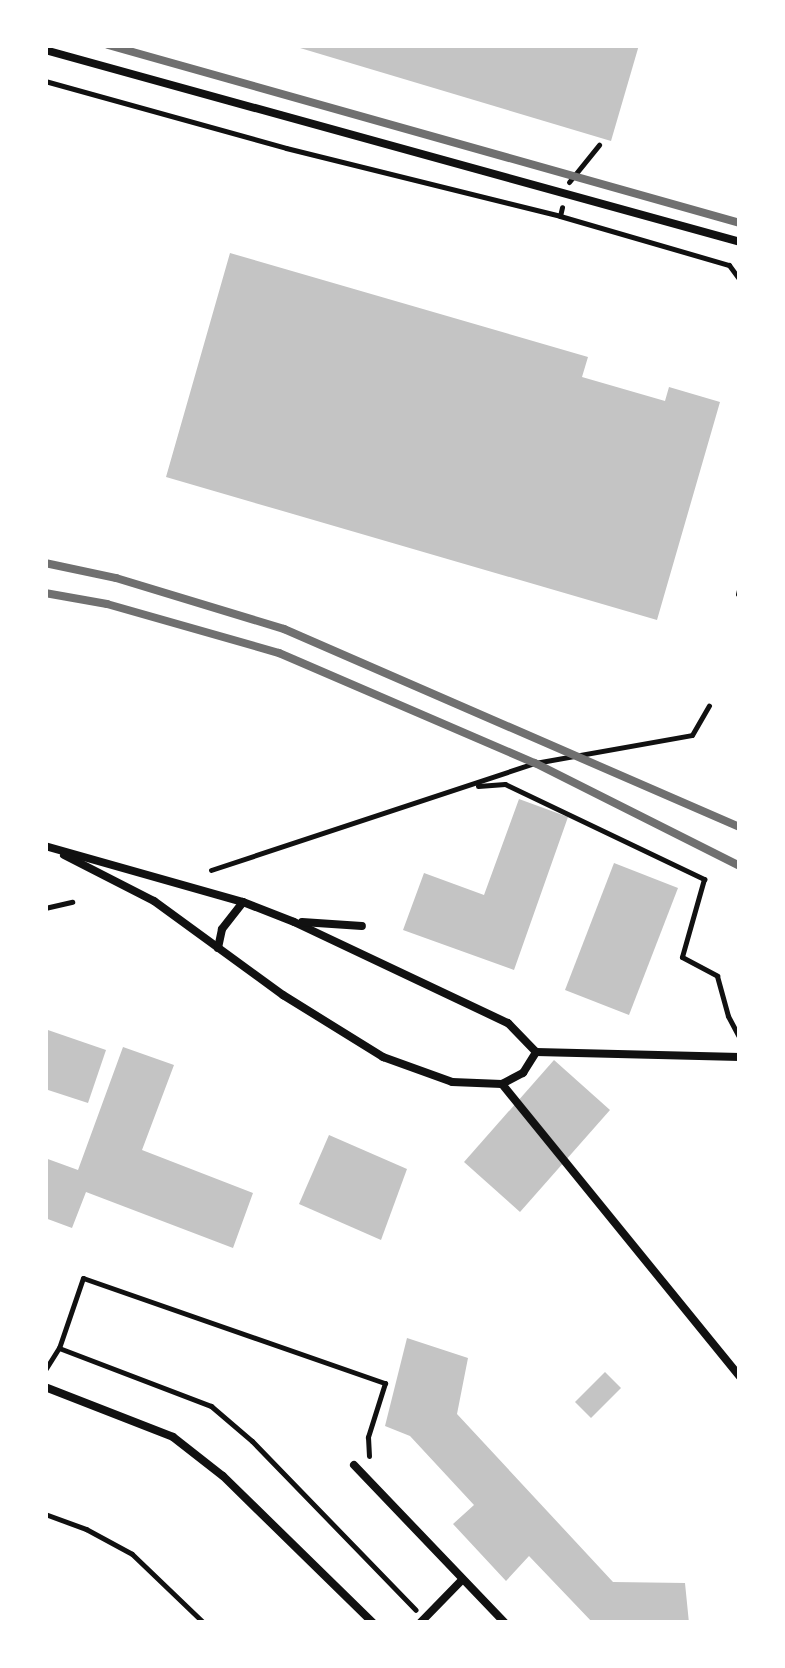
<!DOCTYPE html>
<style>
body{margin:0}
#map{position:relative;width:785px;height:1668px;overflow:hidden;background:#fff;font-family:Overpass,sans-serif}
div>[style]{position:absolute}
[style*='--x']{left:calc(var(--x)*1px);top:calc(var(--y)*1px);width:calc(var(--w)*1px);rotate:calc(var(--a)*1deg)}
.building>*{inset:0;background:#c4c4c4}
.path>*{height:5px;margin:-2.5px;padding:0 2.5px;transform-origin:2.5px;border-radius:2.5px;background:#111}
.service>*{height:8px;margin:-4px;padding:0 4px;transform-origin:4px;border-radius:4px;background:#111}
.rail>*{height:8px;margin:-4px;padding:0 4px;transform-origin:4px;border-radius:4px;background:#707070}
span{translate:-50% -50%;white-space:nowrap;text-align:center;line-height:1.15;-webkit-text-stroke:8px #fff;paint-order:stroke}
.frame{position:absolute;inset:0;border:48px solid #fff;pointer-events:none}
</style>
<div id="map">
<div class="building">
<i style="clip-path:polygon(290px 45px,639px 45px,611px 141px)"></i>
<i style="clip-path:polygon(230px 253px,588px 357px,582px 377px,665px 401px,669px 387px,720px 402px,657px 620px,166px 477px)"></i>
<i style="clip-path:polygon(519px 799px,568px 817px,514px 970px,403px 930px,424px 873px,484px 895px)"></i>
<i style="clip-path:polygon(614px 863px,678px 888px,629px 1015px,565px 990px)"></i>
<i style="clip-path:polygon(45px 1029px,106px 1050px,88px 1103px,45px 1089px)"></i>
<i style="clip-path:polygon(123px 1047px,174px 1065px,142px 1150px,253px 1193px,233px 1248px,86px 1192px,72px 1228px,45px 1218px,45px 1158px,78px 1170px)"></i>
<i style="clip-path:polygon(554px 1060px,610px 1110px,520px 1212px,464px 1162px)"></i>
<i style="clip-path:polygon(329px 1135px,407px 1169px,381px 1240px,299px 1204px)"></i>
<i style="clip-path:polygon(407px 1338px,468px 1358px,457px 1414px,613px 1582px,685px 1583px,689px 1623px,593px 1623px,529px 1556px,506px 1581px,453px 1524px,474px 1505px,410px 1436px,385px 1426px)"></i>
<i style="clip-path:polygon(605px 1372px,621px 1388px,591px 1418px,575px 1402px)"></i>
</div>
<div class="path">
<i style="--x:45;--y:81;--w:250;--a:15.5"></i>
<i style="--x:286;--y:148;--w:282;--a:13.9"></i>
<i style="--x:560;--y:216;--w:9;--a:-77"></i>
<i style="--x:569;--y:182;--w:48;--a:-51"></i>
<i style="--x:560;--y:216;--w:176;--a:16.2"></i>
<i style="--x:729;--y:265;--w:19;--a:54"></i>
<i style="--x:738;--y:594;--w:9;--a:-77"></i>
<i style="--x:478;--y:786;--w:27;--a:-4"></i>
<i style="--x:505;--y:784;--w:221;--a:25.5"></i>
<i style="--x:704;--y:879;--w:81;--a:105.8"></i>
<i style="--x:682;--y:957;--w:40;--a:28"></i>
<i style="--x:717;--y:976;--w:41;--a:74.6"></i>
<i style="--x:728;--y:1016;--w:26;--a:62"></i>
<i style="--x:211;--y:870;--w:341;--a:-18.3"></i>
<i style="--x:535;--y:763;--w:159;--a:-10.1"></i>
<i style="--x:692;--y:735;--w:34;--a:-60"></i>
<i style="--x:45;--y:908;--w:28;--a:-13"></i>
<i style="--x:59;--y:1348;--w:163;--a:20.9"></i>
<i style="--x:211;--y:1406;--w:54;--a:40.5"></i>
<i style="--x:252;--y:1441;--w:235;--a:45.9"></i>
<i style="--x:45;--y:1370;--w:26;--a:-58"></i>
<i style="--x:59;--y:1348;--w:74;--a:-71.1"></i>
<i style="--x:83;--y:1278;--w:320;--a:19.2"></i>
<i style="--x:385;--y:1383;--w:57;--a:107.5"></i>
<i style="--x:368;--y:1437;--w:19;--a:87"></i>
<i style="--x:45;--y:1514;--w:44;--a:20.1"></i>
<i style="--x:86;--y:1529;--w:52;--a:28.5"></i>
<i style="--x:132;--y:1554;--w:100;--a:43.8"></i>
</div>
<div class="service">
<i style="--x:45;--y:50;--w:721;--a:15.44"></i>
<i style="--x:45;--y:846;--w:206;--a:15.8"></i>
<i style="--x:243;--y:902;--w:55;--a:21.4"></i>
<i style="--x:294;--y:922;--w:237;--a:25.3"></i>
<i style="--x:508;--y:1023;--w:40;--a:46"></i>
<i style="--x:536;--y:1052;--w:204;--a:1.4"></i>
<i style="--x:64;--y:855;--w:101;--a:27.1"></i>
<i style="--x:154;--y:901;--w:160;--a:36.1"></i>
<i style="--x:283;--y:995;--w:118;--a:31.8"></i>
<i style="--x:383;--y:1057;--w:73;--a:19.9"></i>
<i style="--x:452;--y:1082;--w:50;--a:2.3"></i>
<i style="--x:502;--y:1084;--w:24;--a:-28"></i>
<i style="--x:523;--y:1073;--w:25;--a:-58"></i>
<i style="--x:302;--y:922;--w:60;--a:3.8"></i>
<i style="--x:218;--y:948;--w:19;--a:-78"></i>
<i style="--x:222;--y:929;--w:34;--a:-52"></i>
<i style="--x:502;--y:1084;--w:377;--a:50.9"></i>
<i style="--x:45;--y:1387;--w:137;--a:21.3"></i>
<i style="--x:173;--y:1437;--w:63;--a:38"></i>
<i style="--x:223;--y:1476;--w:210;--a:44.4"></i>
<i style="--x:354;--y:1465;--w:219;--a:46.3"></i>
<i style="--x:420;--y:1623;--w:59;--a:-45.7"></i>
</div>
<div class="rail">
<i style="--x:108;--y:45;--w:657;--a:15.73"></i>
<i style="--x:45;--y:563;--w:73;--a:11.9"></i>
<i style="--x:116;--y:578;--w:176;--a:16.9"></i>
<i style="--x:284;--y:629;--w:497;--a:23.5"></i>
<i style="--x:45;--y:593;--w:63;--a:10.1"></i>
<i style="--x:107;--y:604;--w:179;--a:15.9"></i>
<i style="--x:279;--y:653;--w:279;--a:23.3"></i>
<i style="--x:535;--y:763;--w:229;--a:26.7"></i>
</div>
<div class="frame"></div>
</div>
